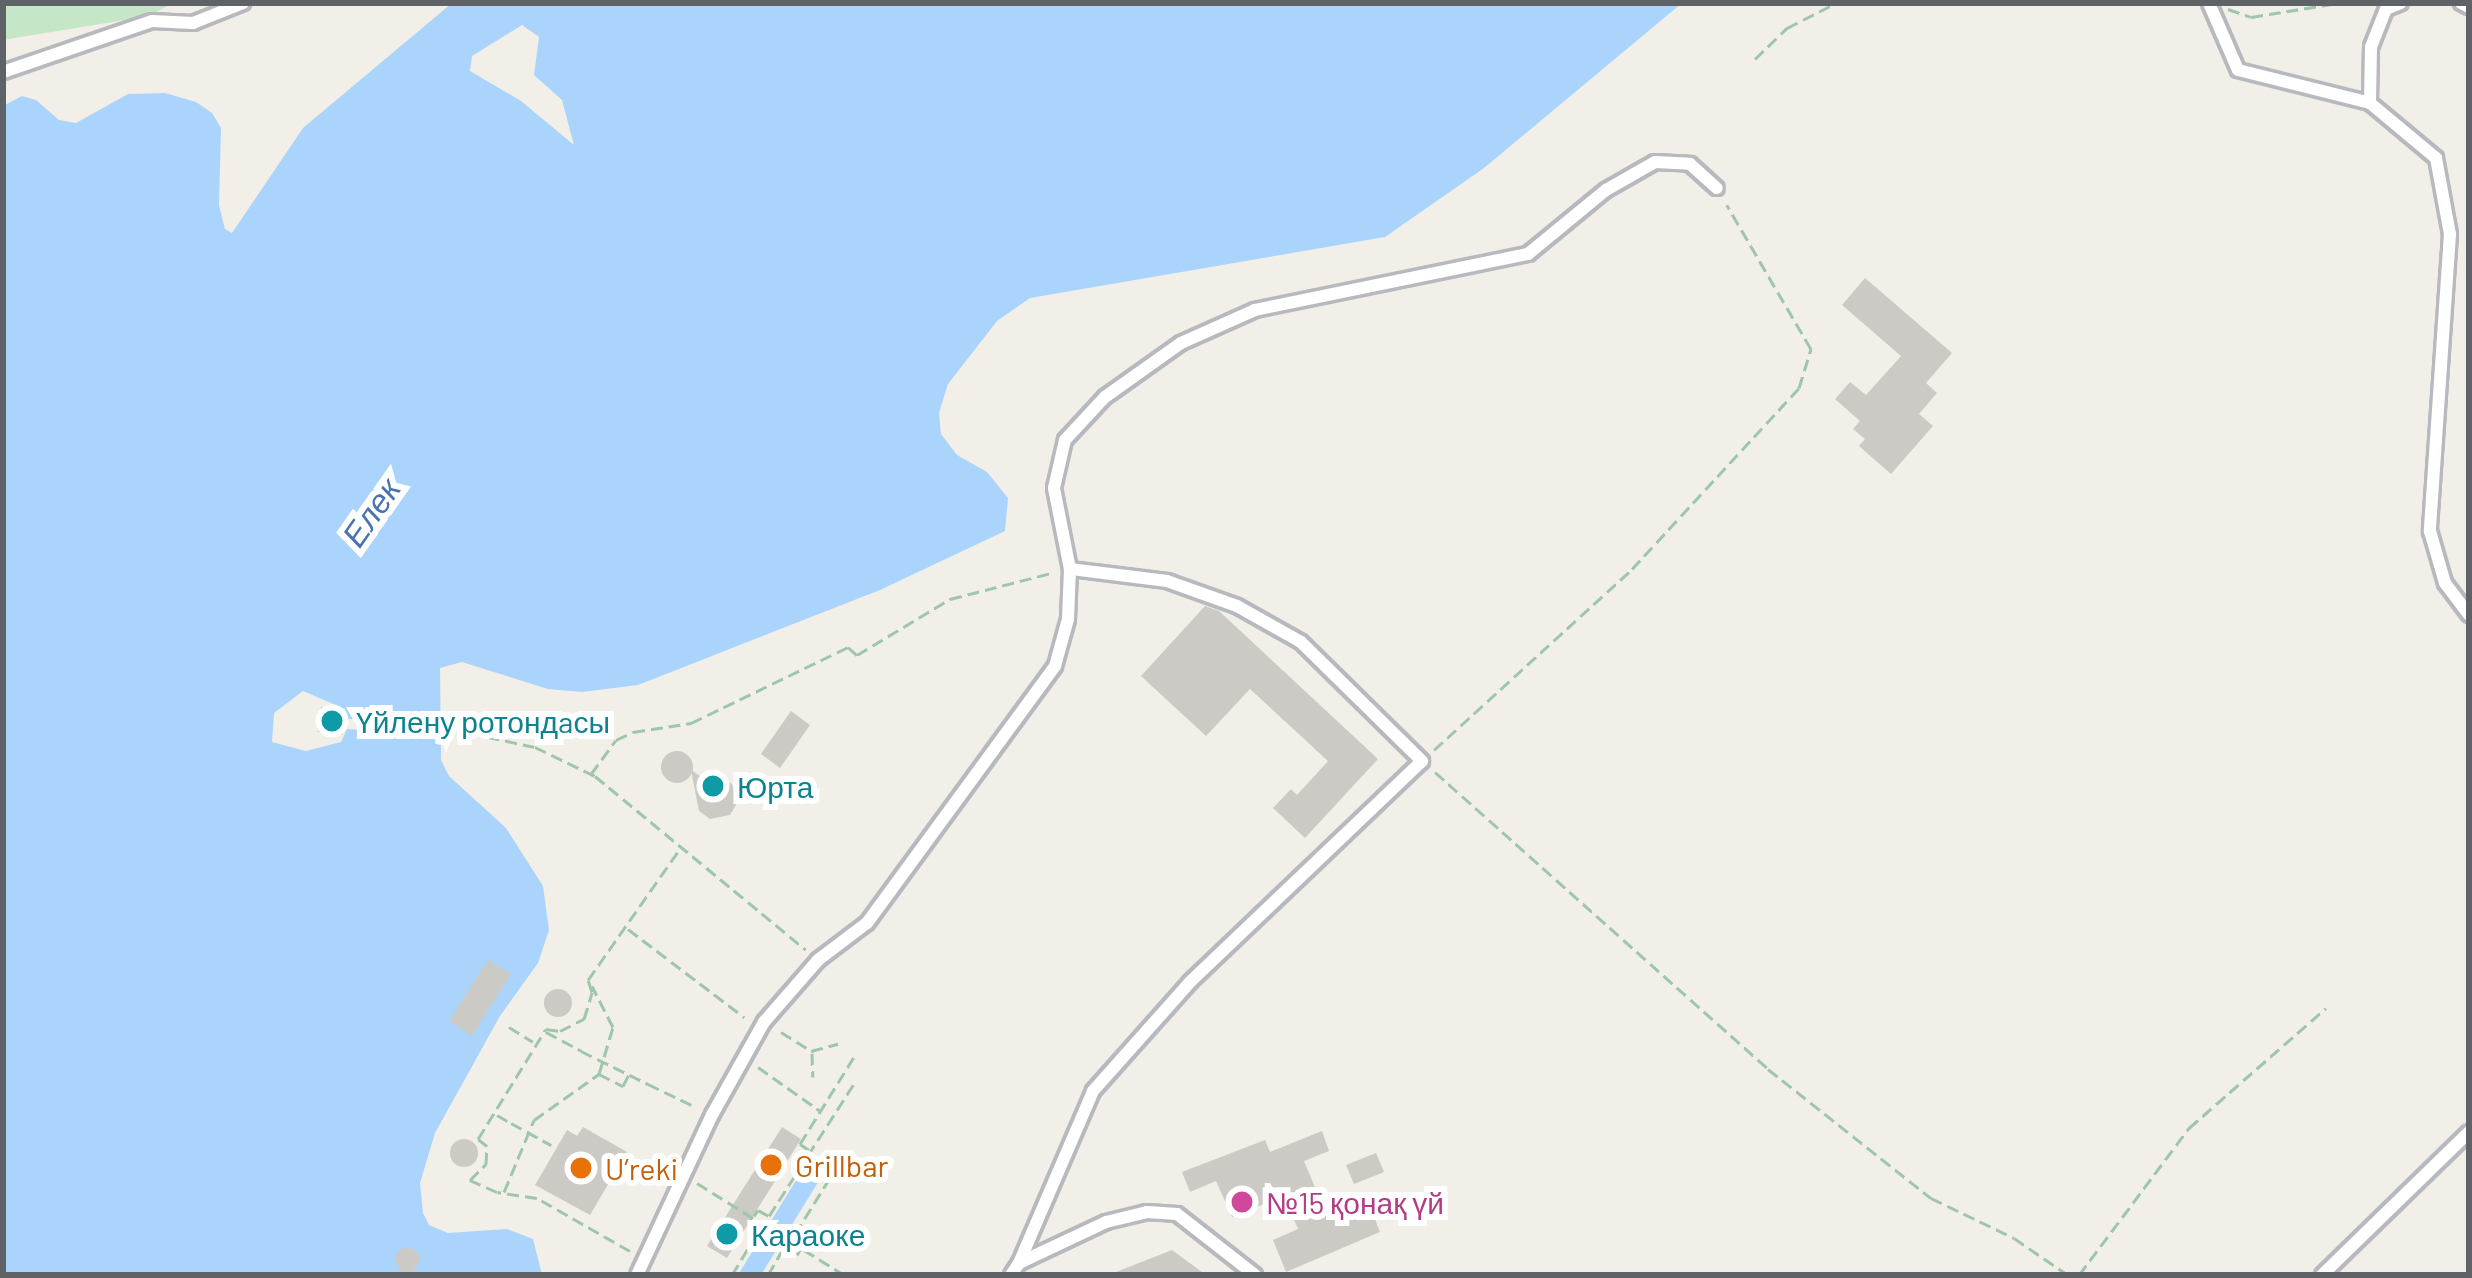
<!DOCTYPE html>
<meta charset="utf-8">
<style>
body{margin:0}
#map{position:relative;width:2472px;height:1278px;overflow:hidden;background:#f1efe8;font-family:Barlow,sans-serif}
div>[style]{position:absolute}
[style*='--x']{left:calc(var(--x)*1px);top:calc(var(--y)*1px);width:calc(var(--w)*1px);rotate:calc(var(--a)*1deg)}
.green>*{inset:0;background:#c5e7c8}
.water>*{inset:0;background:#abd4fd}
.pier>*{inset:0;background:#f1efe8}
.building>*{inset:0;background:#cccac4}
.round{border-radius:50%}
.path>*{height:3px;margin-top:-1.5px;transform-origin:0;background:repeating-linear-gradient(90deg,#9dc6ab 0 12px,transparent 0 18px)}
.roads{filter:drop-shadow(3px 0 #b8b9be) drop-shadow(-3px 0 #b8b9be) drop-shadow(0 3px #b8b9be) drop-shadow(0 -3px #b8b9be)}
.lane>*{height:12px;margin:-6px;padding:0 6px;transform-origin:6px;border-radius:6px;background:#fff}
.path-bridge>*{height:3px;margin-top:-1.5px;transform-origin:0;background:repeating-linear-gradient(90deg,#9dc6ab 0 12px,transparent 0 18px)}
.dots>*{width:33px;height:33px;translate:-50% -50%;box-sizing:border-box;border:6px solid #fff;border-radius:50%}
span{translate:-50% -50%;white-space:nowrap;text-align:center;line-height:1.15;-webkit-text-stroke:12px #fff;paint-order:stroke}
.culture-label{font-size:30px;color:#0d838f}
.left{translate:0 -50%;text-align:left}
.food-label{font-size:30px;color:#c56008}
.hotel-label{font-size:30px;color:#b23c85}
.water-label{font-size:33px;color:#4773b0;font-style:italic}
.frame{position:absolute;inset:0;border:6px solid #5f6267;pointer-events:none}
</style>
<div id="map">
<div class="green">
<i style="clip-path:polygon(3px 3px,173px 3px,149px 16px,3px 40px)"></i>
</div>
<div class="water">
<i style="clip-path:polygon(evenodd,452px 3px,1682px 3px,1484px 168px,1385px 237px,1030px 298px,997px 321px,948px 384px,939px 413px,941px 434px,957px 455px,987px 472px,1008px 498px,1005px 531px,880px 590px,638px 685px,582px 692px,548px 689px,462px 662px,440px 668px,441px 760px,449px 776px,506px 828px,543px 886px,549px 930px,538px 963px,500px 1016px,435px 1133px,420px 1183px,423px 1213px,429px 1225px,448px 1233px,507px 1229px,533px 1239px,542px 1275px,3px 1275px,3px 106px,22px 96px,36px 100px,59px 120px,76px 123px,128px 94px,165px 93px,196px 102px,212px 113px,221px 128px,219px 205px,225px 229px,232px 233px,303px 128px,452px 3px,522px 25px,539px 37px,534px 75px,562px 100px,574px 145px,521px 101px,470px 71px,472px 56px,522px 25px,452px 3px,303px 691px,345px 709px,347px 729px,341px 742px,306px 751px,272px 742px,274px 713px,303px 691px)"></i>
<i style="clip-path:polygon(803px 1169px,820px 1179px,761px 1275px,738px 1275px)"></i>
</div>
<div class="pier">
<i style="clip-path:polygon(348px 719px,447px 725px,446px 736px,347px 729px)"></i>
</div>
<div class="building">
<i style="clip-path:polygon(1865px 278px,1952px 353px,1926px 383px,1937px 393px,1919px 414px,1933px 426px,1891px 474px,1859px 446px,1865px 439px,1853px 429px,1860px 421px,1835px 399px,1850px 382px,1866px 395px,1901px 356px,1842px 305px)"></i>
<i style="clip-path:polygon(1205px 606px,1219px 611px,1378px 759px,1305px 838px,1273px 808px,1291px 789px,1297px 795px,1328px 761px,1250px 689px,1206px 736px,1141px 676px)"></i>
<i style="clip-path:polygon(321px 707px,345px 710px,343px 735px,318px 732px)"></i>
<i style="clip-path:polygon(791px 711px,810px 725px,780px 768px,761px 754px)"></i>
<i class="round" style="left:661px;top:751px;width:32px;height:32px"></i>
<i style="clip-path:polygon(691px 770px,706px 780px,720px 777px,732px 784px,737px 803px,730px 815px,710px 819px,699px 811px)"></i>
<i style="clip-path:polygon(488px 960px,511px 974px,472px 1036px,449px 1021px)"></i>
<i class="round" style="left:544px;top:989px;width:28px;height:28px"></i>
<i style="clip-path:polygon(583px 1127px,627px 1152px,590px 1215px,535px 1185px,567px 1130px,577px 1136px)"></i>
<i style="clip-path:polygon(782px 1127px,801px 1139px,727px 1258px,707px 1246px)"></i>
<i style="clip-path:polygon(1322px 1131px,1329px 1151px,1304px 1161px,1327px 1216px,1367px 1199px,1380px 1232px,1286px 1272px,1273px 1240px,1298px 1229px,1284px 1196px,1232px 1217px,1216px 1181px,1190px 1192px,1182px 1172px,1265px 1140px,1270px 1152px)"></i>
<i class="round" style="left:450px;top:1139px;width:28px;height:28px"></i>
<i style="clip-path:polygon(1376px 1153px,1384px 1172px,1354px 1184px,1346px 1165px)"></i>
<i style="clip-path:polygon(402px 1248px,414px 1249px,421px 1259px,412px 1273px,401px 1272px,394px 1258px)"></i>
<i style="clip-path:polygon(1172px 1250px,1206px 1275px,1112px 1275px,1111px 1274px)"></i>
</div>
<div class="path">
<i style="--x:2228;--y:9;--w:24;--a:19"></i>
<i style="--x:2251;--y:17;--w:88;--a:-9.1"></i>
<i style="--x:1755;--y:59;--w:45;--a:-44.1"></i>
<i style="--x:1787;--y:28;--w:55;--a:-27"></i>
<i style="--x:470;--y:733;--w:66;--a:12.2"></i>
<i style="--x:535;--y:747;--w:67;--a:25.8"></i>
<i style="--x:595;--y:776;--w:273;--a:39.5"></i>
<i style="--x:1434;--y:750;--w:268;--a:-42.4"></i>
<i style="--x:1632;--y:569;--w:246;--a:-47.3"></i>
<i style="--x:1799;--y:388;--w:41;--a:-72.9"></i>
<i style="--x:1811;--y:349;--w:167;--a:-120.3"></i>
<i style="--x:1435;--y:772;--w:446;--a:41.7"></i>
<i style="--x:1768;--y:1069;--w:208;--a:38.4"></i>
<i style="--x:1931;--y:1198;--w:92;--a:25.7"></i>
<i style="--x:2014;--y:1238;--w:65;--a:34.4"></i>
<i style="--x:591;--y:774;--w:42;--a:-53.7"></i>
<i style="--x:616;--y:740;--w:19;--a:-25"></i>
<i style="--x:633;--y:732;--w:59;--a:-8.8"></i>
<i style="--x:691;--y:723;--w:174;--a:-25.8"></i>
<i style="--x:848;--y:647;--w:12;--a:42"></i>
<i style="--x:857;--y:655;--w:109;--a:-31.1"></i>
<i style="--x:950;--y:599;--w:104;--a:-14.4"></i>
<i style="--x:628;--y:929;--w:146;--a:37.2"></i>
<i style="--x:509;--y:1027;--w:28;--a:32"></i>
<i style="--x:546;--y:1032;--w:40;--a:28"></i>
<i style="--x:781;--y:1032;--w:36;--a:32"></i>
<i style="--x:811;--y:1051;--w:28;--a:-15"></i>
<i style="--x:812;--y:1053;--w:24;--a:88"></i>
<i style="--x:758;--y:1067;--w:75;--a:35.2"></i>
<i style="--x:599;--y:1074;--w:27;--a:27"></i>
<i style="--x:623;--y:1086;--w:13;--a:-63"></i>
<i style="--x:648;--y:1084;--w:51;--a:25.6"></i>
<i style="--x:497;--y:1115;--w:16;--a:30"></i>
<i style="--x:809;--y:1150;--w:11;--a:-146"></i>
<i style="--x:800;--y:1144;--w:102;--a:-58.2"></i>
<i style="--x:697;--y:1183;--w:173;--a:32"></i>
<i style="--x:504;--y:1192;--w:78;--a:-67.4"></i>
<i style="--x:534;--y:1120;--w:80;--a:-35.3"></i>
<i style="--x:599;--y:1074;--w:49;--a:-73.4"></i>
<i style="--x:613;--y:1027;--w:46;--a:-117.1"></i>
<i style="--x:754;--y:1216;--w:7;--a:-56"></i>
<i style="--x:758;--y:1210;--w:13;--a:29"></i>
<i style="--x:769;--y:1216;--w:159;--a:-57.3"></i>
<i style="--x:630;--y:1251;--w:107;--a:-150.3"></i>
<i style="--x:537;--y:1198;--w:40;--a:-171.5"></i>
<i style="--x:497;--y:1192;--w:30;--a:-156"></i>
<i style="--x:470;--y:1180;--w:23;--a:-45"></i>
<i style="--x:486;--y:1164;--w:18;--a:-87"></i>
<i style="--x:487;--y:1146;--w:11;--a:-142"></i>
<i style="--x:478;--y:1139;--w:129;--a:-58.3"></i>
<i style="--x:546;--y:1029;--w:14;--a:8"></i>
<i style="--x:560;--y:1031;--w:27;--a:-27"></i>
<i style="--x:584;--y:1019;--w:28;--a:-73"></i>
<i style="--x:592;--y:992;--w:13;--a:-108"></i>
<i style="--x:588;--y:980;--w:162;--a:-55"></i>
<i style="--x:732;--y:1275;--w:52;--a:-59"></i>
<i style="--x:759;--y:1230;--w:12;--a:-149"></i>
<i style="--x:749;--y:1224;--w:6;--a:-59"></i>
<i style="--x:768;--y:1275;--w:34;--a:-60"></i>
<i style="--x:785;--y:1246;--w:15;--a:37"></i>
<i style="--x:797;--y:1255;--w:16;--a:-60"></i>
<i style="--x:805;--y:1241;--w:12;--a:-145"></i>
<i style="--x:795;--y:1234;--w:72;--a:-58.1"></i>
<i style="--x:833;--y:1173;--w:29;--a:-144"></i>
<i style="--x:2079;--y:1275;--w:184;--a:-53.2"></i>
<i style="--x:2189;--y:1128;--w:182;--a:-41.2"></i>
</div>
<div class="roads">
<div class="lane">
<i style="--x:2209;--y:3;--w:73;--a:66.6"></i>
<i style="--x:2238;--y:70;--w:136;--a:14"></i>
<i style="--x:2370;--y:103;--w:86;--a:39.8"></i>
<i style="--x:2436;--y:158;--w:77;--a:79.6"></i>
<i style="--x:2450;--y:234;--w:298;--a:93.9"></i>
<i style="--x:2430;--y:531;--w:54;--a:73.9"></i>
<i style="--x:2445;--y:583;--w:40;--a:53"></i>
<i style="--x:2461;--y:3;--w:9;--a:27"></i>
<i style="--x:3;--y:72;--w:157;--a:-18.9"></i>
<i style="--x:152;--y:21;--w:41;--a:2.8"></i>
<i style="--x:193;--y:23;--w:54;--a:-21.8"></i>
<i style="--x:2370;--y:103;--w:56;--a:-89"></i>
<i style="--x:2371;--y:47;--w:41;--a:-68.5"></i>
<i style="--x:2386;--y:9;--w:16;--a:-22"></i>
<i style="--x:1019;--y:1263;--w:187;--a:-66.7"></i>
<i style="--x:1093;--y:1091;--w:146;--a:-48.3"></i>
<i style="--x:1190;--y:982;--w:320;--a:-43.6"></i>
<i style="--x:1422;--y:761;--w:170;--a:-135.5"></i>
<i style="--x:1301;--y:642;--w:73;--a:-150.6"></i>
<i style="--x:1237;--y:606;--w:74;--a:-160.3"></i>
<i style="--x:1167;--y:581;--w:98;--a:-172.9"></i>
<i style="--x:637;--y:1275;--w:177;--a:-64.9"></i>
<i style="--x:712;--y:1115;--w:107;--a:-60.8"></i>
<i style="--x:764;--y:1022;--w:82;--a:-48.9"></i>
<i style="--x:818;--y:960;--w:61;--a:-37.1"></i>
<i style="--x:867;--y:923;--w:318;--a:-53.8"></i>
<i style="--x:1055;--y:666;--w:49;--a:-74.5"></i>
<i style="--x:1068;--y:619;--w:50;--a:-87.7"></i>
<i style="--x:1070;--y:569;--w:83;--a:-101.2"></i>
<i style="--x:1054;--y:488;--w:49;--a:-77.1"></i>
<i style="--x:1065;--y:440;--w:59;--a:-47.1"></i>
<i style="--x:1105;--y:397;--w:93;--a:-35.4"></i>
<i style="--x:1181;--y:343;--w:81;--a:-24"></i>
<i style="--x:1255;--y:310;--w:279;--a:-11.6"></i>
<i style="--x:1528;--y:254;--w:101;--a:-39.4"></i>
<i style="--x:1606;--y:190;--w:56;--a:-29.7"></i>
<i style="--x:1655;--y:162;--w:35;--a:3"></i>
<i style="--x:1690;--y:164;--w:36;--a:42"></i>
<i style="--x:1011;--y:1275;--w:14;--a:-56"></i>
<i style="--x:1019;--y:1263;--w:96;--a:-25.2"></i>
<i style="--x:1106;--y:1222;--w:42;--a:-13.7"></i>
<i style="--x:1147;--y:1212;--w:30;--a:4"></i>
<i style="--x:1177;--y:1214;--w:99;--a:38"></i>
<i style="--x:2322;--y:1275;--w:205;--a:-44.2"></i>
</div>
</div>
<div class="path-bridge">
<i style="--x:581;--y:1051;--w:75;--a:26.2"></i>
<i style="--x:511;--y:1123;--w:46;--a:28.8"></i>
</div>
<div class="dots">
<i style="left:332px;top:721px;background:#0f9aa8"></i>
<i style="left:713px;top:786px;background:#0f9aa8"></i>
<i style="left:771px;top:1165px;background:#e8710a"></i>
<i style="left:581px;top:1168px;background:#e8710a"></i>
<i style="left:1242px;top:1202px;background:#d1479c"></i>
<i style="left:727px;top:1234px;background:#0f9aa8"></i>
</div>
<div class="culture-label">
<span class="left" style="left:356px;top:721px">Үйлену ротондaсы</span>
<span class="left" style="left:737px;top:786px">Юрта</span>
<span class="left" style="left:751px;top:1234px">Караоке</span>
</div>
<div class="food-label">
<span class="left" style="left:795px;top:1165px">Grillbar</span>
<span class="left" style="left:605px;top:1168px">U’reki</span>
</div>
<div class="hotel-label">
<span class="left" style="left:1266px;top:1202px">№15 қонақ үй</span>
</div>
<div class="water-label">
<span style="left:371px;top:512px;rotate:-55deg">Елек</span>
</div>
<div class="frame"></div>
</div>
